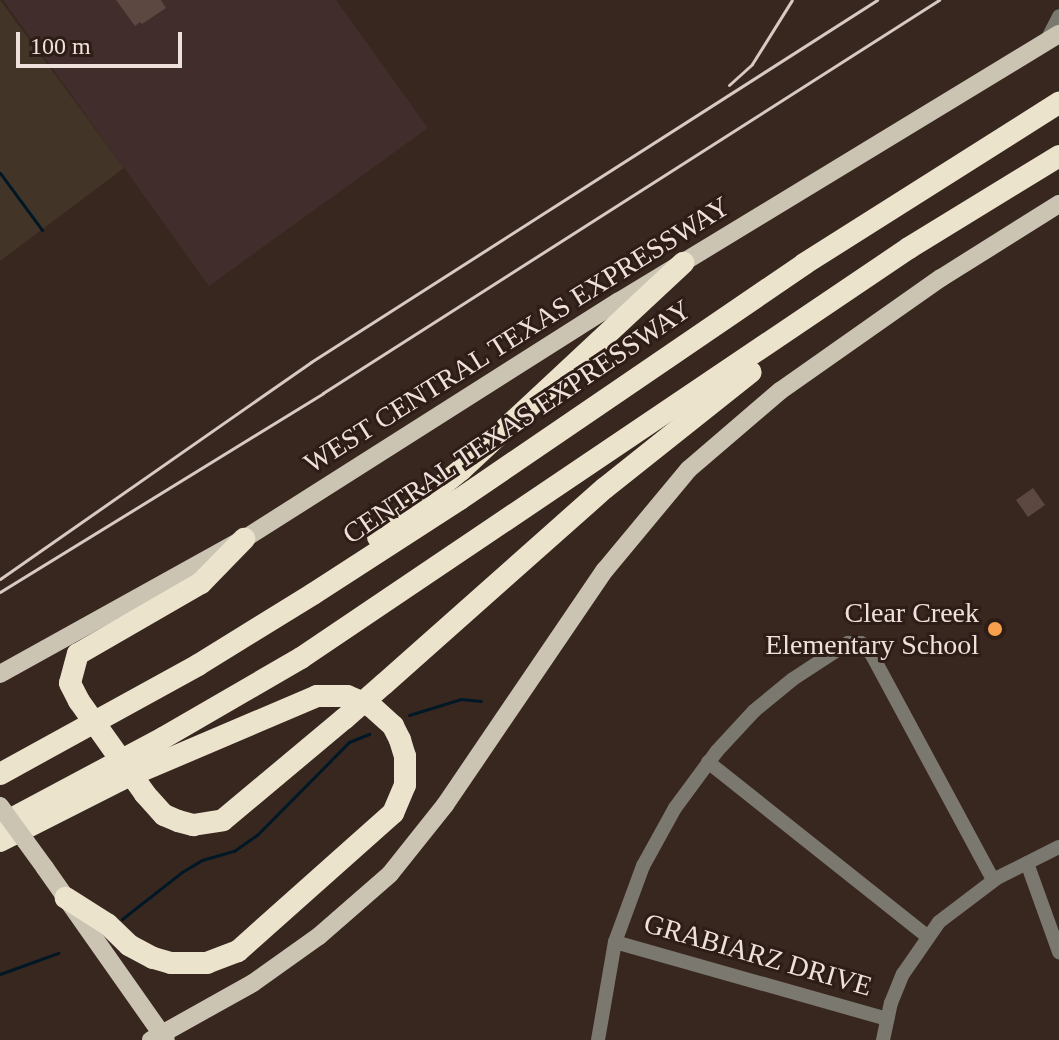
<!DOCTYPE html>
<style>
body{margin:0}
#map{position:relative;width:1059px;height:1040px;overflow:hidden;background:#38271f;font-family:"Times New Roman",serif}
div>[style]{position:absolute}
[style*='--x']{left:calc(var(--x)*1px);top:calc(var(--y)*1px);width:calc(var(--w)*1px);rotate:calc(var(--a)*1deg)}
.commercial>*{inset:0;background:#423427}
.industrial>*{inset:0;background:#412d2c}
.stream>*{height:3px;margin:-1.5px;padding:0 1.5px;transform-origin:1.5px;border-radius:1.5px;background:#001726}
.building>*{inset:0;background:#5c4840}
.minor>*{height:14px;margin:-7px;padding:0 7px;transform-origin:7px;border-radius:7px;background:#7b786f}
.major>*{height:18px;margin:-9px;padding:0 9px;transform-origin:9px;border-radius:9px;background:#ccc4b3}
.highway>*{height:22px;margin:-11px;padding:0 11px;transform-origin:11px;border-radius:11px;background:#ece3cd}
.rail>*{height:3px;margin:-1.5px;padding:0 1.5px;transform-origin:1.5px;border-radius:1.5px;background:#d7c9c4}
.major-bridge>*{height:18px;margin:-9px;padding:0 9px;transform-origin:9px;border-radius:9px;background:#ccc4b3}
.highway-bridge>*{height:22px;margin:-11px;padding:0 11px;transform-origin:11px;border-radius:11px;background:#ece3cd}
.dots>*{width:22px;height:22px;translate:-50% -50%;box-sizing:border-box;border:4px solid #2e1d16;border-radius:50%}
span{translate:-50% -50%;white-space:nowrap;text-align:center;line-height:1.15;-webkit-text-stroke:6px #2e1d16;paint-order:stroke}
.street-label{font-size:28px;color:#eee1dc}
.poi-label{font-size:28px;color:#eee1dc}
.right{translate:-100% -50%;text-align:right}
.scale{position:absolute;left:16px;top:32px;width:166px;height:36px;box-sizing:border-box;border:4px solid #eee1dc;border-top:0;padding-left:10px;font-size:24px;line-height:28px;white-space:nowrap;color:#eee1dc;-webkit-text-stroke:6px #2e1d16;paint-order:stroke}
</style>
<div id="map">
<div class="commercial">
<i style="clip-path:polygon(0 0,124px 168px,0 261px)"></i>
</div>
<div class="industrial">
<i style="clip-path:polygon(3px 0,336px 0,428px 128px,209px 286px)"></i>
</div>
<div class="stream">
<i style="--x:0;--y:173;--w:71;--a:53.6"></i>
<i style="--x:409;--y:715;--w:54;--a:-17.1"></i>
<i style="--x:461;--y:699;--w:20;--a:6"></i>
<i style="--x:122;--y:919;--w:76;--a:-38.1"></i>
<i style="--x:182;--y:872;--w:23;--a:-31"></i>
<i style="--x:202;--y:860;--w:33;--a:-16"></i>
<i style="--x:234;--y:851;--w:28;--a:-35"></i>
<i style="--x:257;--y:835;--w:131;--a:-45.3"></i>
<i style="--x:349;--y:742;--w:22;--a:-22"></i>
<i style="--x:0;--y:974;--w:62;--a:-19.9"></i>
</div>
<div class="building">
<i style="clip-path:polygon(116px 0,161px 0,166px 8px,142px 24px,140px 22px,135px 26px)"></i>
<i style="clip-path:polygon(1033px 488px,1045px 505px,1028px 517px,1016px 500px)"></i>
</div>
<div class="minor">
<i style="--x:1046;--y:42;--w:29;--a:-63"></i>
<i style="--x:708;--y:762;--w:280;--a:38.5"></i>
<i style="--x:1027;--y:863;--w:95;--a:70.2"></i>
<i style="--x:615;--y:942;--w:283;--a:15.8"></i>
<i style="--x:598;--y:1040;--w:99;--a:-80.2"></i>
<i style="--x:615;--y:942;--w:81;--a:-69.8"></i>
<i style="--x:643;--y:866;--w:66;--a:-61.1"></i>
<i style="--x:675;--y:808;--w:71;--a:-53.6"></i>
<i style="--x:717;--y:751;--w:54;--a:-47.2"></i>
<i style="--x:754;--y:711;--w:50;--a:-39.4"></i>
<i style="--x:793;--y:679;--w:66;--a:-33.2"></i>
<i style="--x:848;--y:643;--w:13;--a:0"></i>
<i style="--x:861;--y:643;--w:16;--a:47"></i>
<i style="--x:872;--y:655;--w:255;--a:61.7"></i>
<i style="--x:883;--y:1040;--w:38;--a:-78"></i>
<i style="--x:891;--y:1003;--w:31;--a:-68"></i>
<i style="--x:903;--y:974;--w:63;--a:-55.3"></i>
<i style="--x:939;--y:922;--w:73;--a:-37.2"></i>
<i style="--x:997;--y:878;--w:69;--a:-26.6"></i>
</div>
<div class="major">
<i style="--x:0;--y:674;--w:279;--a:-29"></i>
<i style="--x:244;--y:539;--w:443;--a:-32.4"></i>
<i style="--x:618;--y:302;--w:516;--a:-31.29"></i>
<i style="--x:45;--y:868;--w:210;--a:54.9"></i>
<i style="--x:151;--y:1040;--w:117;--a:-29.2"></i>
<i style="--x:253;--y:983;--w:81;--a:-35.5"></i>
<i style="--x:319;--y:936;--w:94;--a:-41.1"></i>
<i style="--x:390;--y:874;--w:88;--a:-51.4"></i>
<i style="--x:445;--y:805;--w:284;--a:-55.8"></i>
<i style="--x:605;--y:570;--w:131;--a:-50.3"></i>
<i style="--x:689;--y:469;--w:120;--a:-40.6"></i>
<i style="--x:780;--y:391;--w:197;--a:-35.1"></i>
<i style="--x:941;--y:278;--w:139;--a:-32.1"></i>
</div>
<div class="highway">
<i style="--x:378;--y:537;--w:107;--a:-38.9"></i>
<i style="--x:461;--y:470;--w:304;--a:-43"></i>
<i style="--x:384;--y:684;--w:295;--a:-41.6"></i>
<i style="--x:605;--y:488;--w:186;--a:-38.5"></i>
<i style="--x:79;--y:701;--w:20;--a:-117"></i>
<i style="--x:70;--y:683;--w:30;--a:-75"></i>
<i style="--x:78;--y:654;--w:142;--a:-30"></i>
<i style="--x:201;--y:583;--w:62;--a:-45.7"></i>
<i style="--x:0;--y:774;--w:226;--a:-28.8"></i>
<i style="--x:198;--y:665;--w:135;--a:-31.7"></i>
<i style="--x:313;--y:594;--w:175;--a:-32.9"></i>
<i style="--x:460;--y:499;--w:417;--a:-34.3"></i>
<i style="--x:804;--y:264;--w:302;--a:-32.3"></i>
<i style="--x:145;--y:794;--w:28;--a:48"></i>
<i style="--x:164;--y:815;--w:15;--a:23"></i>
<i style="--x:178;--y:821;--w:16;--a:15"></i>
<i style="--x:193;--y:825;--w:30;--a:-9"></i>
<i style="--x:223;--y:820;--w:158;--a:-39.9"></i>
<i style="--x:0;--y:825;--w:185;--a:-28.1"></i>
<i style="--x:163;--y:738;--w:160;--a:-30.1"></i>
<i style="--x:301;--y:658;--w:733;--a:-33.99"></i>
<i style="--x:909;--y:248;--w:176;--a:-31.5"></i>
<i style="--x:0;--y:841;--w:135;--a:-26.9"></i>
<i style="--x:120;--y:780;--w:214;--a:-23.1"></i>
<i style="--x:317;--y:696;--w:30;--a:0"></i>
<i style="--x:347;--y:696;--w:26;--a:23"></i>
<i style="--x:371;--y:706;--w:30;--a:42"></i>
<i style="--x:393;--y:726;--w:16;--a:63"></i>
<i style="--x:400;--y:740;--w:17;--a:73"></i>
<i style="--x:405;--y:756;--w:29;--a:90"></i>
<i style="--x:405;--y:785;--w:30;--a:113"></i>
<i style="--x:393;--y:813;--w:208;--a:138.3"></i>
<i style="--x:238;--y:951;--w:33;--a:159"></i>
<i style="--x:207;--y:963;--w:36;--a:180"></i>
<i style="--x:171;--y:963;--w:19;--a:-164"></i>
<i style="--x:153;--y:958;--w:27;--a:-152"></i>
<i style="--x:129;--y:945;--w:30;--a:-136"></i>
<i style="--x:107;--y:924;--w:49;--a:-147.6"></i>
</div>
<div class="rail">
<i style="--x:729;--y:85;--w:31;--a:-42"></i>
<i style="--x:752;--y:64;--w:75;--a:-58"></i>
<i style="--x:0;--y:579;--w:379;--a:-34.9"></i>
<i style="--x:311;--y:362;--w:672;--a:-32.6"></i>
<i style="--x:0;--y:592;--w:379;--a:-31.6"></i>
<i style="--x:323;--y:393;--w:731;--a:-32.54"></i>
</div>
<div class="major-bridge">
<i style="--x:0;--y:806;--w:77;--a:54"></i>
</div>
<div class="highway-bridge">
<i style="--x:79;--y:701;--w:114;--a:54.6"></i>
<i style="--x:344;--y:719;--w:53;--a:-41.2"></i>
</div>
<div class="dots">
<i style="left:995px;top:629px;background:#f8a04b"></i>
</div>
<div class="street-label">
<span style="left:517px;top:335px;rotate:-32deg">WEST CENTRAL TEXAS EXPRESSWAY</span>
<span style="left:517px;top:422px;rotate:-34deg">CENTRAL TEXAS EXPRESSWAY</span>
<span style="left:758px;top:955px;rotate:16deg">GRABIARZ DRIVE</span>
</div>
<div class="poi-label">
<span class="right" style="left:979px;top:629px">Clear Creek<br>Elementary School</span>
</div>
<div class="scale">100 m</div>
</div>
